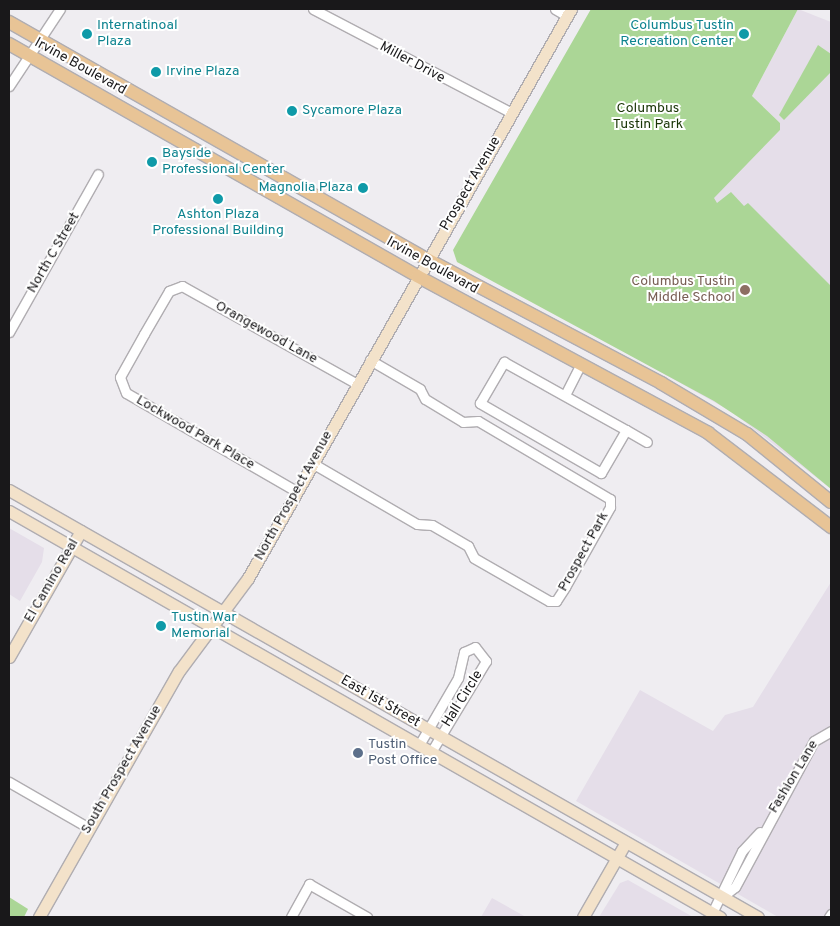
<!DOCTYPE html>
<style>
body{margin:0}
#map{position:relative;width:840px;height:926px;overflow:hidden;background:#efedf1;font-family:Overpass,sans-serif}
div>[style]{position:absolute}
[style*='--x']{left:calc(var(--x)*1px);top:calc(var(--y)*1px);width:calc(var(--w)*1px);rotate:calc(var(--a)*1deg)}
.built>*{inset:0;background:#e5dee9}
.green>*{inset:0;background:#abd696}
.roads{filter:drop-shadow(1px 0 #b0adb1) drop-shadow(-1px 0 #b0adb1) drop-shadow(0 1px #b0adb1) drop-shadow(0 -1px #b0adb1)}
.street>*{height:9px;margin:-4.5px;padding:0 4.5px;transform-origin:4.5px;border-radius:4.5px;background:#fff}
.secondary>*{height:11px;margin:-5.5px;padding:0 5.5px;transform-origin:5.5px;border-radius:5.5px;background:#f3e2ca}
.primary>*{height:12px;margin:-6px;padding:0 6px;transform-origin:6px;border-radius:6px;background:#e8c496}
.dots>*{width:14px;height:14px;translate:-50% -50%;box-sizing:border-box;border:2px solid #fff;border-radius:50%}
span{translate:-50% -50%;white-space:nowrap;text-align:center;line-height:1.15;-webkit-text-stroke:4px #fff;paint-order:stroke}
.culture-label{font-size:14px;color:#0d838f}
.left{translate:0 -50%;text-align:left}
.right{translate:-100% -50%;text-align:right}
.street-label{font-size:14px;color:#19181a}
.park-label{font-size:14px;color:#183405}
.education-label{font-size:14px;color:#785e54}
.service-label{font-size:14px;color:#4e5e75}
.frame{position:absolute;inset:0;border:10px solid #19181a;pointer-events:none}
</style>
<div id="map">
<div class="built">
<i style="clip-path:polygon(798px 9px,831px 22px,831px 489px,732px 412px,623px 351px,713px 198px,780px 130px,780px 123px,752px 96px)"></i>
<i style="clip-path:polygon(9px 528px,44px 548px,42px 562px,20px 601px,9px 594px)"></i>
<i style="clip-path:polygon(831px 582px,831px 917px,778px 917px,576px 801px,640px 690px,713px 731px,725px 715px,753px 707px)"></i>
<i style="clip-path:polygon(628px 880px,693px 917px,599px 917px,620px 883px)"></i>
<i style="clip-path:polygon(492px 898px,526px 917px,481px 917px)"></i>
</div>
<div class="green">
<i style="clip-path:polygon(591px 9px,798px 9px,752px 96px,780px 123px,780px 130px,714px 198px,717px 203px,731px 192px,744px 206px,748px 203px,831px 286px,831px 489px,767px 436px,714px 401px,457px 262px,453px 250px)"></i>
<i style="clip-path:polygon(818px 45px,831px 54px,831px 72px,784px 120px,779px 115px)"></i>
<i style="clip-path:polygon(9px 897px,28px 909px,24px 917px,9px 917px)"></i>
</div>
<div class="roads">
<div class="street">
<i style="--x:313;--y:9;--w:225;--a:27.6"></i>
<i style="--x:555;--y:9;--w:14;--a:30"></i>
<i style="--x:9;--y:86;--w:92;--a:-56.5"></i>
<i style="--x:9;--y:332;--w:181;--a:-60.6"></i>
<i style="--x:504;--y:362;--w:140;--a:29.1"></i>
<i style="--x:626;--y:430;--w:50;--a:120.2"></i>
<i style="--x:601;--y:473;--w:140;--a:-150"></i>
<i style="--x:480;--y:403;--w:48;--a:-59.7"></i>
<i style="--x:565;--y:395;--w:35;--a:-63"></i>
<i style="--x:626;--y:430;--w:24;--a:30"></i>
<i style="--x:312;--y:463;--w:121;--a:30.2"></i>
<i style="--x:417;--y:524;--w:15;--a:4"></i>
<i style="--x:432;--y:525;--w:42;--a:30.3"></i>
<i style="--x:468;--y:546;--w:13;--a:63"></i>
<i style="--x:474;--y:558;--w:86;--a:29.8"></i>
<i style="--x:549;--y:601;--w:7;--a:0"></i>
<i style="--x:556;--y:601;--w:17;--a:-57"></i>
<i style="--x:565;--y:587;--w:92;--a:-60.6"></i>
<i style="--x:610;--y:507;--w:8;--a:-90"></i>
<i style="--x:610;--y:499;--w:153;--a:-149.4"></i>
<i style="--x:478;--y:421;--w:15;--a:176"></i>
<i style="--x:463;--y:422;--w:44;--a:-148.8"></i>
<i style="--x:425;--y:399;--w:11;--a:-117"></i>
<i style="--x:420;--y:389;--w:58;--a:-149.9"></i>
<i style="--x:296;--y:491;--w:196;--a:-150"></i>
<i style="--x:126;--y:393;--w:17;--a:-111"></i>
<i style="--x:120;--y:377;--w:49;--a:-60.8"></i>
<i style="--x:144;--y:334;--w:50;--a:-59.8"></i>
<i style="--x:169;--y:291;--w:14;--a:-21"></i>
<i style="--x:182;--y:286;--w:201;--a:29.2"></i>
<i style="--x:419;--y:745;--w:78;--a:-59.8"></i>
<i style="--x:458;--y:678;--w:27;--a:-77"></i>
<i style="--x:464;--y:652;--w:12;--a:-24"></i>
<i style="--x:475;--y:647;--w:18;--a:52"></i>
<i style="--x:486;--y:661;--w:106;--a:121.1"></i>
<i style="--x:9;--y:782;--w:92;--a:29.9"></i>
<i style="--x:722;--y:897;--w:16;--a:-38"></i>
<i style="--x:735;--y:887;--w:166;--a:-61.6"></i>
<i style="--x:814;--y:741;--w:20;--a:-30"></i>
<i style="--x:712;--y:913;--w:69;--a:-64.2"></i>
<i style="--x:742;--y:851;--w:26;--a:-47"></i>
<i style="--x:291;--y:917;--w:38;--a:-61"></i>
<i style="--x:309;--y:884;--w:67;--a:29.6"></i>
<i style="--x:829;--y:917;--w:4;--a:-56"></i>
</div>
<div class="secondary">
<i style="--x:9;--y:490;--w:862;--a:29.69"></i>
<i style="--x:9;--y:511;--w:819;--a:29.73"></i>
<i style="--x:9;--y:657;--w:145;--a:-60.3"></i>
<i style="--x:39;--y:917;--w:283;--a:-60.4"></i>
<i style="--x:179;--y:671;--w:116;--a:-53.4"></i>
<i style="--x:248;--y:578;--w:654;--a:-60.42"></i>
<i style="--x:583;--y:917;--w:86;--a:-60.2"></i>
</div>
<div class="primary">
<i style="--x:9;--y:22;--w:481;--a:29.6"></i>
<i style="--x:427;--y:259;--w:265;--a:27.9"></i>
<i style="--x:661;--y:383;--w:100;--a:30.7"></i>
<i style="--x:747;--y:434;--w:108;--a:39"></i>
<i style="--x:9;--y:44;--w:469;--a:29.6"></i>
<i style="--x:417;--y:276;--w:331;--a:28.3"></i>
<i style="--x:708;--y:433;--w:155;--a:37.4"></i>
</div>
</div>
<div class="dots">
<i style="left:87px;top:34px;background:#0f9aa8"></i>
<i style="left:744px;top:34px;background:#0f9aa8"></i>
<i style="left:156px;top:72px;background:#0f9aa8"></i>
<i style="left:292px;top:111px;background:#0f9aa8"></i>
<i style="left:152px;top:162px;background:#0f9aa8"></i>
<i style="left:363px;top:188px;background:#0f9aa8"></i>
<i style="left:218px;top:199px;background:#0f9aa8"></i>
<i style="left:745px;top:290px;background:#8d6e63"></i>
<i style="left:161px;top:626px;background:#0f9aa8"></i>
<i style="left:358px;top:753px;background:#5c6f8a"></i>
</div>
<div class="culture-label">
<span class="left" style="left:97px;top:34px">Internatinoal<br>Plaza</span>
<span class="right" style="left:734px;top:34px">Columbus Tustin<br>Recreation Center</span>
<span class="left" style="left:166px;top:72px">Irvine Plaza</span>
<span class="left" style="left:302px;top:111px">Sycamore Plaza</span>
<span class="left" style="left:162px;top:162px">Bayside<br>Professional Center</span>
<span class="right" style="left:353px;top:188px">Magnolia Plaza</span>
<span style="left:218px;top:223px">Ashton Plaza<br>Professional Building</span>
<span class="left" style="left:171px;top:626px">Tustin War<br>Memorial</span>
</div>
<div class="street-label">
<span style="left:412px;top:63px;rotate:28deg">Miller Drive</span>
<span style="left:80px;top:67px;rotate:29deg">Irvine Boulevard</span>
<span style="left:471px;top:184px;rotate:-60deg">Prospect Avenue</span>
<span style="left:54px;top:253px;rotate:-60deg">North C Street</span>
<span style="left:432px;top:266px;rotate:29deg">Irvine Boulevard</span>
<span style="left:266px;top:333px;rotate:29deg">Orangewood Lane</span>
<span style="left:195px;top:433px;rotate:30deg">Lockwood Park Place</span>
<span style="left:294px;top:496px;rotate:-61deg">North Prospect Avenue</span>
<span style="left:584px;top:552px;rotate:-61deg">Prospect Park</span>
<span style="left:52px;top:581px;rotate:-60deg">El Camino Real</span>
<span style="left:463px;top:699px;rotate:-58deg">Hall Circle</span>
<span style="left:380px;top:702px;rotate:30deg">East 1st Street</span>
<span style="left:122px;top:770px;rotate:-60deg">South Prospect Avenue</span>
<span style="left:794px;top:777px;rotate:-59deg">Fashion Lane</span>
</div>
<div class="park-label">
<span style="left:648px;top:117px">Columbus<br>Tustin Park</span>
</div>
<div class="education-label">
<span class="right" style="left:735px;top:290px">Columbus Tustin<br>Middle School</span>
</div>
<div class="service-label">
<span class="left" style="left:368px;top:753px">Tustin<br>Post Office</span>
</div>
<div class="frame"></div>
</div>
